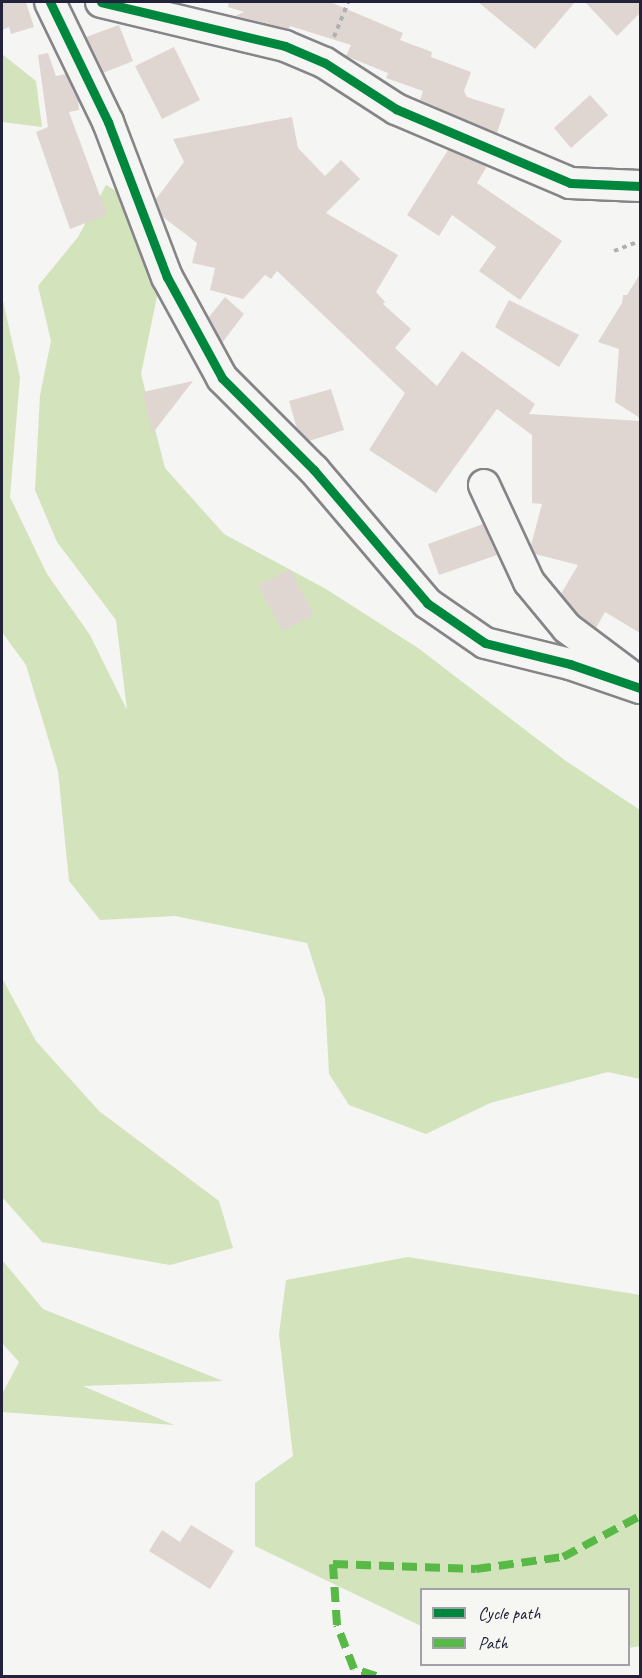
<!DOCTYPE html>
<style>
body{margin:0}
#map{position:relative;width:642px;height:1678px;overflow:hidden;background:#f5f5f3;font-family:Caveat,sans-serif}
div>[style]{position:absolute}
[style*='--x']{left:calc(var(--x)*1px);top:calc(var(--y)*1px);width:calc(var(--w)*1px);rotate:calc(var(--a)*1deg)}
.green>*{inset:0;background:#d3e3bb}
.building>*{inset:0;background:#e0d6d1}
.path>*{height:4px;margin-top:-2px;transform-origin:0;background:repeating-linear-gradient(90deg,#b0b0b2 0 4.5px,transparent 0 9px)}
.roads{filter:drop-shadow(2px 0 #858589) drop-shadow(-2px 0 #858589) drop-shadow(0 2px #858589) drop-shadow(0 -2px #858589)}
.street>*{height:30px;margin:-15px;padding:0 15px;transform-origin:15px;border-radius:15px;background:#f5f5f3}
.quiet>*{height:8px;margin-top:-4px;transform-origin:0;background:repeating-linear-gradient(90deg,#58b947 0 15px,transparent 0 23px)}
.cycleway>*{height:9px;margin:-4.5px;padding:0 4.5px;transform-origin:4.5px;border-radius:4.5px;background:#00873e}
span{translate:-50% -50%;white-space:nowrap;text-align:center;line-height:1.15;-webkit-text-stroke:4.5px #f6f6f2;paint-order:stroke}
.frame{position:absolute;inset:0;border:3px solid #22223b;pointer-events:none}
.legend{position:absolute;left:420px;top:1588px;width:210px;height:78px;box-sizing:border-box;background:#f6f6f2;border:2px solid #a1a1a9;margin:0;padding:8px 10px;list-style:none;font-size:18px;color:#22223b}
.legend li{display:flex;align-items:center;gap:12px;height:30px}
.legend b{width:30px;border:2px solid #a1a1a9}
</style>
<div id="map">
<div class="green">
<i style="clip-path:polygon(2px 54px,36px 81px,42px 127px,2px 122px)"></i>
<i style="clip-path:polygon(106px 185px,130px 199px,164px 263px,141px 374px,165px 468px,224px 534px,326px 589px,418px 648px,566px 761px,640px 810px,640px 1079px,608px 1072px,490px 1103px,426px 1134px,349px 1105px,329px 1074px,325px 999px,307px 943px,175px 916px,100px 920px,69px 881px,58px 771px,26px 665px,2px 632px,2px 296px,20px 377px,10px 497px,47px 574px,90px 635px,127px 710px,116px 620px,57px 542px,35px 490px,40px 395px,51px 341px,38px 286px,78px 237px)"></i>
<i style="clip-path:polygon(2px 978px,36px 1041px,99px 1111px,219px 1201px,233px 1248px,170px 1265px,42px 1242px,2px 1197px)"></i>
<i style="clip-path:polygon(408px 1257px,640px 1295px,640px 1646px,629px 1648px,628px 1590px,422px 1590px,421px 1626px,255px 1546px,255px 1483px,293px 1456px,279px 1334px,286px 1280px)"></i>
<i style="clip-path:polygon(2px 1260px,43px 1309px,223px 1381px,83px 1386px,174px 1425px,2px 1412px,2px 1394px,19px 1362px,2px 1343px)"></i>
</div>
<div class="building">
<i style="clip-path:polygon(2px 2px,26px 2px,34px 27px,11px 34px,9px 27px,2px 30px)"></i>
<i style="clip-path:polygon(229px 2px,330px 2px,403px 33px,400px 40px,432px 52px,431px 57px,471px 72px,464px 91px,467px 97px,505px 109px,497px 133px,420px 100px,423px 91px,386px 78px,388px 73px,346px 56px,351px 45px,290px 26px,289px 29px,235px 16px,244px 12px,228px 7px)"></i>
<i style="clip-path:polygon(478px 2px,575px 2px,535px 49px)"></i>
<i style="clip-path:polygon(585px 2px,640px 2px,640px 13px,617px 36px)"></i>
<i style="clip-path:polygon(119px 25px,133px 61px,103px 73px,86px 37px)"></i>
<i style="clip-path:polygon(174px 47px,200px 100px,162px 119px,135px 66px)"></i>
<i style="clip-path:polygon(48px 53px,56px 76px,66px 74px,78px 99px,79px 110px,69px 112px,107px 215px,70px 229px,36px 132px,48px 127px,38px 55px)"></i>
<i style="clip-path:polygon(590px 95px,608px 115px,571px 148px,554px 128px)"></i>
<i style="clip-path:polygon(292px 117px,298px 148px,325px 176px,341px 160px,360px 179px,326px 213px,398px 255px,376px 292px,385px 302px,383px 304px,411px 329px,395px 348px,437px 386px,462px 351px,535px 404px,529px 414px,640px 421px,640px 633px,605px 612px,596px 628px,579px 615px,561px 594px,578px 565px,535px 554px,531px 545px,542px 504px,532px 503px,532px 435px,497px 409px,436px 493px,369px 450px,405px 393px,277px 271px,271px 279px,265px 275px,243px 299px,210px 290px,215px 268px,192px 263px,197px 243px,163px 217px,156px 199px,184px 162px,173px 139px)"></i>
<i style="clip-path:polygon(448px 150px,487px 166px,477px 183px,562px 241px,520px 300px,479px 271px,496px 247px,452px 215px,439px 236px,407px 215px)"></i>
<i style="clip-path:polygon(640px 274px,640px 418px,615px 402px,619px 349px,598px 342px,622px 303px,623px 295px,627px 295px)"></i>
<i style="clip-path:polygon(225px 297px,244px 314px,222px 343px,209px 317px)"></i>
<i style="clip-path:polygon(509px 300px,579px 335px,559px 367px,495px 327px)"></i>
<i style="clip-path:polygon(193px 381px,152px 434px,143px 392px)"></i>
<i style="clip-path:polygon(331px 389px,344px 430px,309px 441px,297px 429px,289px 401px)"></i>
<i style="clip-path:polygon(483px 524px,497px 555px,439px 575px,428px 544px)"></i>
<i style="clip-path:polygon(290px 569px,314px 615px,282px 631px,258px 585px)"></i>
<i style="clip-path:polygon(191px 1525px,234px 1551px,210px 1589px,149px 1551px,162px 1530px,180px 1542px)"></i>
</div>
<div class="path">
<i style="--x:334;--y:37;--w:38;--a:-68"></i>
<i style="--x:614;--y:251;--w:28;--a:-21"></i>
</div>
<div class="roads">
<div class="street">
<i style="--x:50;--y:2;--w:133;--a:64.2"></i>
<i style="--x:108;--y:122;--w:166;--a:69.2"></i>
<i style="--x:167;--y:277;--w:115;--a:61.4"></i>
<i style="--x:222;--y:378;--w:130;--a:45"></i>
<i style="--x:314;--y:470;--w:175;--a:49.6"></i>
<i style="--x:427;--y:603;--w:70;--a:34.6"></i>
<i style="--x:485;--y:643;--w:88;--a:13.9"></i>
<i style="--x:570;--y:664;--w:74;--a:18.9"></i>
<i style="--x:101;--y:2;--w:189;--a:13.4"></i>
<i style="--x:285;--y:46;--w:43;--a:23"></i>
<i style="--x:325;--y:63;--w:85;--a:32.9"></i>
<i style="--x:396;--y:109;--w:189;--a:23"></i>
<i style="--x:570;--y:183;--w:70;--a:2.5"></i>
<i style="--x:484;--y:485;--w:107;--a:65.1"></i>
<i style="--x:529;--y:582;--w:60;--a:50.4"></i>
<i style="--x:567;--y:628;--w:80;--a:36.9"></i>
</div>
</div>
<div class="quiet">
<i style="--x:376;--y:1676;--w:23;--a:-162"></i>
<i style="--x:354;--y:1669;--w:47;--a:-111.1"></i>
<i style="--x:337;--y:1625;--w:61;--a:-93.8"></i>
<i style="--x:333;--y:1564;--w:143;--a:2"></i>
<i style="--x:476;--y:1569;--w:88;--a:-7.9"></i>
<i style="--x:563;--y:1557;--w:87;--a:-28"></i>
</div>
<div class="cycleway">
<i style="--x:50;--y:2;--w:133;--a:64.2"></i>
<i style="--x:108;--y:122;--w:166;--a:69.2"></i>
<i style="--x:167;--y:277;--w:115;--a:61.4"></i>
<i style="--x:222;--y:378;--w:130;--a:45"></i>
<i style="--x:314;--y:470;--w:175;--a:49.6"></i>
<i style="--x:427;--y:603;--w:70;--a:34.6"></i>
<i style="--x:485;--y:643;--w:88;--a:13.9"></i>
<i style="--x:570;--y:664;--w:74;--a:18.9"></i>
<i style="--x:101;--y:2;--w:189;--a:13.4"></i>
<i style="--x:285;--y:46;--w:43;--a:23"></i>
<i style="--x:325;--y:63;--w:85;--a:32.9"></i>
<i style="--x:396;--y:109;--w:189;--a:23"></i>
<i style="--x:570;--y:183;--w:70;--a:2.5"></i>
</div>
<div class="frame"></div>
<ul class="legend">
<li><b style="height:8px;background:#00873e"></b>Cycle path</li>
<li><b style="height:8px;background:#58b947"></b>Path</li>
</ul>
</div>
